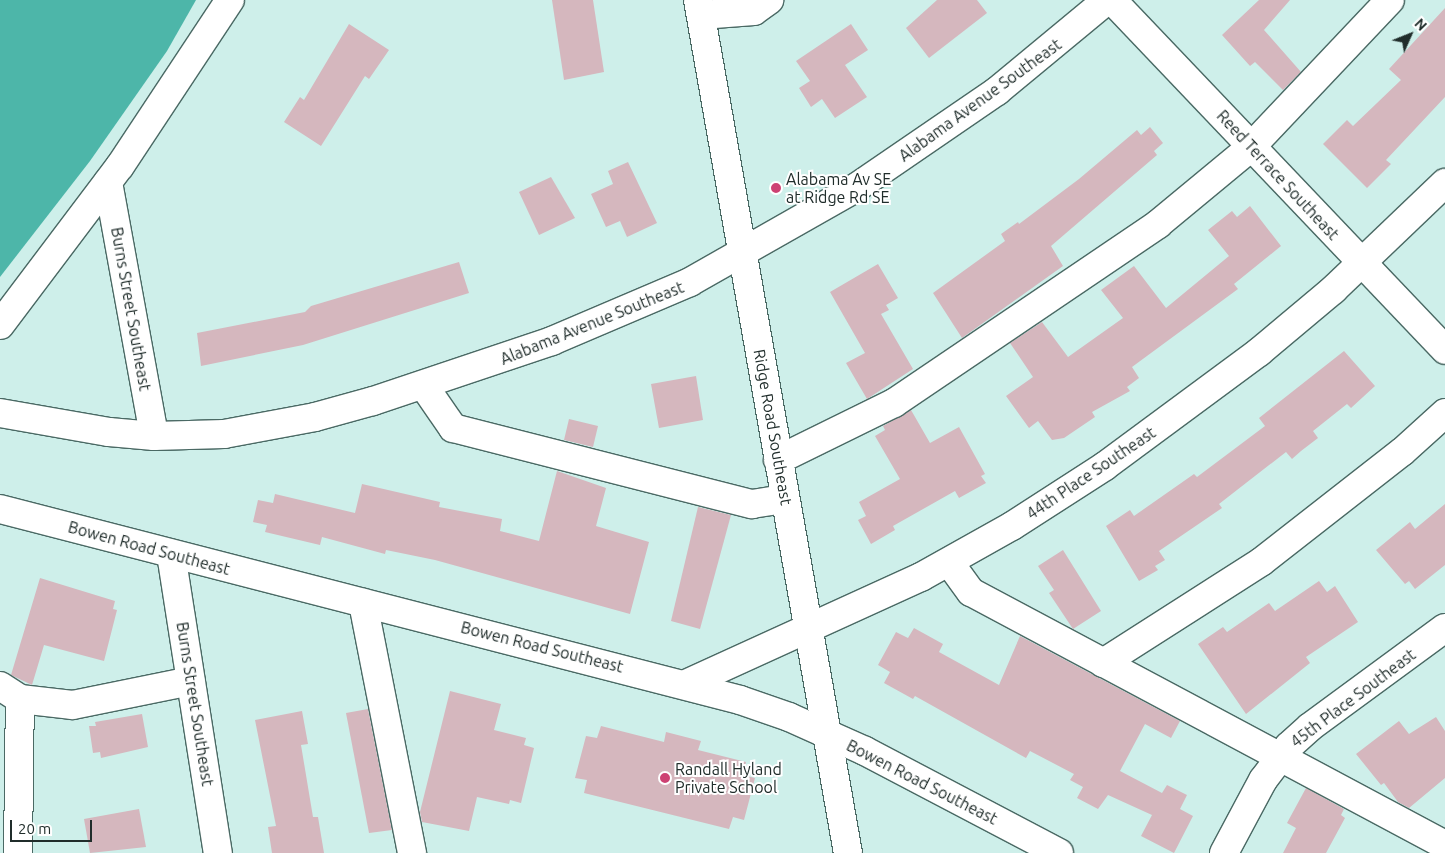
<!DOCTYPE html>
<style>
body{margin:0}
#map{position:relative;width:1445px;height:853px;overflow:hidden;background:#ceefea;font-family:Ubuntu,sans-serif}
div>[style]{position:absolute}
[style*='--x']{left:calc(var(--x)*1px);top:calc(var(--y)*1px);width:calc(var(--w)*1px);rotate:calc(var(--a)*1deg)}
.forest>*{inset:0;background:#4db6a9}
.building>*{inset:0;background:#d5b7be}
.roads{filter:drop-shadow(1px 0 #4a6964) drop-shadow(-1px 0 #4a6964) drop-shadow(0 1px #4a6964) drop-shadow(0 -1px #4a6964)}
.minor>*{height:28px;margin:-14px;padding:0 14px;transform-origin:14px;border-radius:14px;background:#fff}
.major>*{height:28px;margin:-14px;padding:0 14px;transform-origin:14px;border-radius:14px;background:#fff}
.dots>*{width:14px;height:14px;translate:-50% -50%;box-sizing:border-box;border:2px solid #fff;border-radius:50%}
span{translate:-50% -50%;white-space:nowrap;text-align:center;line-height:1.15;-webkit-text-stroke:4px #fff;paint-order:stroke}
.street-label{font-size:16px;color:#202d2b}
.poi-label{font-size:16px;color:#202d2b}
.left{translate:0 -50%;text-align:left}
.north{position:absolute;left:1385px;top:10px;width:50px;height:50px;-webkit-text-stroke:4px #fff;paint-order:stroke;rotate:46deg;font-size:14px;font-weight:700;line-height:20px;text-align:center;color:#202d2b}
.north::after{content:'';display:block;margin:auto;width:18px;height:22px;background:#202d2b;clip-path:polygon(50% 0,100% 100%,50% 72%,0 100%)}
.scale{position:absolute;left:10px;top:820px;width:82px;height:22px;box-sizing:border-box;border:2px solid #202d2b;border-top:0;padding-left:6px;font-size:15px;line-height:18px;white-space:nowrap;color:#202d2b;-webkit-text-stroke:4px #fff;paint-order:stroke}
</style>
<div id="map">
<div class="forest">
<i style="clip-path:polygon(0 0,196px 0,167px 51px,90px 161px,0 277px)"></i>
</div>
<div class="building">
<i style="clip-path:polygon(552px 0,593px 0,604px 72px,564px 80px)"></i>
<i style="clip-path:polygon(937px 0,977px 0,987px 13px,929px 58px,906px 28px)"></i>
<i style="clip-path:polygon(1259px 0,1290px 0,1264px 30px,1301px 72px,1283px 90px,1255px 62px,1250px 66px,1222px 35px)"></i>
<i style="clip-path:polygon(1445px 8px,1445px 97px,1386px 160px,1391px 164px,1367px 188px,1323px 144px,1347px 120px,1353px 126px,1401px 80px,1389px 69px)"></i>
<i style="clip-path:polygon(349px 24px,389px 50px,369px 79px,365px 76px,321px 146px,284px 122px,300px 97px,304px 100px)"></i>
<i style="clip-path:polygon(851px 24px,868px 50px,845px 65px,867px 97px,835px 118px,822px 99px,811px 107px,799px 88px,810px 81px,796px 61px)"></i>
<i style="clip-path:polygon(1150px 127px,1163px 143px,1154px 151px,1157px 155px,1051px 246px,1063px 266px,962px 338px,933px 293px,1005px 241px,1001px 234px,1018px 222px,1019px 224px,1079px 179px,1137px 130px,1141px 135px)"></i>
<i style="clip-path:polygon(628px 162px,657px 223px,627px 237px,620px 221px,606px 227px,591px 194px,613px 184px,608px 171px)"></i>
<i style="clip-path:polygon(551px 177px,575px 218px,539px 235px,519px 192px)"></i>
<i style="clip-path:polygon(1250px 206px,1281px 246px,1234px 284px,1238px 289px,1132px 367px,1139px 378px,1127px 387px,1130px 391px,1092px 412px,1095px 417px,1064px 438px,1052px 440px,1038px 421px,1029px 428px,1006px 396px,1033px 377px,1010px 343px,1042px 322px,1068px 357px,1123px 318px,1101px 290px,1134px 266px,1166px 308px,1229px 256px,1208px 230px,1232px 211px,1237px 217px)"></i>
<i style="clip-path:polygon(459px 262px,469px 293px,303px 345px,201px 366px,197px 333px,305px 312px,311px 306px)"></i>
<i style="clip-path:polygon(878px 264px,898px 298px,886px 305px,889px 310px,881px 314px,913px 369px,867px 399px,846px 363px,865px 353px,830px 292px)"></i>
<i style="clip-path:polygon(1344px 351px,1375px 386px,1351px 408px,1347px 404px,1313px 431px,1318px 438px,1301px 451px,1292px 459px,1286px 452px,1219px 504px,1222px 508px,1159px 551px,1165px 560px,1155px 566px,1158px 570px,1139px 581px,1106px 526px,1130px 510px,1134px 516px,1194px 474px,1197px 477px,1265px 426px,1259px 418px)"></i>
<i style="clip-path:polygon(696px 376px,703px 420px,659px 428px,651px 384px)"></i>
<i style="clip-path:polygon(911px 410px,930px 443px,959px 427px,985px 474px,981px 476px,986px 483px,959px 498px,955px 491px,893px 526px,895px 530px,871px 544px,858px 520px,866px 516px,859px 502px,900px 479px,875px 436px,885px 430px,883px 426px)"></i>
<i style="clip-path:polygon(569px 419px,598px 426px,593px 447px,564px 440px)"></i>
<i style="clip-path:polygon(557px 471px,606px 488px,596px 526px,649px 542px,630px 614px,435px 560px,386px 550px,385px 554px,322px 537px,320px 545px,265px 532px,267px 525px,253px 522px,258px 500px,273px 503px,275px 494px,355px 513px,362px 484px,440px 502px,439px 507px,502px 519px,500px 531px,539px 541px)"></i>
<i style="clip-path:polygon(1445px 504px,1445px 565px,1415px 589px,1409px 581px,1405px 584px,1376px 550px,1410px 522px,1415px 529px)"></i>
<i style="clip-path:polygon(698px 507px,731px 515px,700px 629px,671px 621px)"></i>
<i style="clip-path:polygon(1063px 550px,1101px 611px,1073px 629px,1049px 593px,1054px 590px,1038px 566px)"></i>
<i style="clip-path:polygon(40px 578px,115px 601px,113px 609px,117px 610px,104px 661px,44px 645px,32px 685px,11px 675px)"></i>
<i style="clip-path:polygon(1319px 581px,1327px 592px,1335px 586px,1358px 622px,1306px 657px,1310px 663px,1246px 714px,1198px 644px,1223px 627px,1227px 632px,1269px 603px,1275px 611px)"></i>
<i style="clip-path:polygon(914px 628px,943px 644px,939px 652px,999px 685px,1020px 636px,1180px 721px,1171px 738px,1145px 724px,1120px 771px,1162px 793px,1167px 785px,1187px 795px,1180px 809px,1193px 816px,1174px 853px,1141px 836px,1152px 815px,1108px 795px,1098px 809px,1077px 798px,1083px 787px,1070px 780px,1074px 774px,1030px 751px,1026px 758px,915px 696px,913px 699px,884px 683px,890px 672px,878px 665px,896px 632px,908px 638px)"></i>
<i style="clip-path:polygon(450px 691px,501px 704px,494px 730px,526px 738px,524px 745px,534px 748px,521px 803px,510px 800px,509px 804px,477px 797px,469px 831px,422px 822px,420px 812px)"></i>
<i style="clip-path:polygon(368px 709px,392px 830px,369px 833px,346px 713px)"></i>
<i style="clip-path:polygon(302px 711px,308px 744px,301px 745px,313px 817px,318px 817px,324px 853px,272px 853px,268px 827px,276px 826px,255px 720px)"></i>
<i style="clip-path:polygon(142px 714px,148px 747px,101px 758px,100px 752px,93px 753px,89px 726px,96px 726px,95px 722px)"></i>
<i style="clip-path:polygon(1436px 717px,1445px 731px,1445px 778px,1409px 808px,1398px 802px,1384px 783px,1381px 785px,1356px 754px,1399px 721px,1409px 734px)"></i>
<i style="clip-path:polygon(601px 726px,664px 742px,666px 732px,701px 741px,698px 750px,746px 762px,743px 775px,755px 778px,744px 820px,733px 817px,729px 829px,584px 793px,587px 780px,575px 778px,586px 736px,597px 738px)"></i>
<i style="clip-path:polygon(1306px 788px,1344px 809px,1341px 815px,1345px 818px,1326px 853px,1283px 853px,1296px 828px,1287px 823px)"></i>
<i style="clip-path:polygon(139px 809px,146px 847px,90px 853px,84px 819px)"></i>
</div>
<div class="roads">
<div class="minor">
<i style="--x:1112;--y:0;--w:483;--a:46.4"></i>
<i style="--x:701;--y:15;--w:53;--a:-4.3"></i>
<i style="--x:754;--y:11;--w:19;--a:-36"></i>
<i style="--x:108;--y:182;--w:258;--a:79.7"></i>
<i style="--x:0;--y:325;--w:199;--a:-53"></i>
<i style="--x:120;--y:166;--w:199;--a:-56.5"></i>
<i style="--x:424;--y:386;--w:51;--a:55.4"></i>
<i style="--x:453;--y:428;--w:309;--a:14.3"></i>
<i style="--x:752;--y:504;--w:33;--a:-9"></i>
<i style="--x:0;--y:413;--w:111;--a:9.9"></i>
<i style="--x:109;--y:432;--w:45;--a:5.1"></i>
<i style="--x:154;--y:436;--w:70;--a:-1.6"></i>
<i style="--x:224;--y:434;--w:93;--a:-10.6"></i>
<i style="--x:315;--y:417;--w:60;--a:-15.4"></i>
<i style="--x:373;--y:401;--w:189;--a:-18.5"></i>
<i style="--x:552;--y:341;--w:150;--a:-23.1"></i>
<i style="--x:690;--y:282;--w:192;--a:-29.6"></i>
<i style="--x:857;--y:187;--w:170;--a:-34.4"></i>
<i style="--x:997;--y:91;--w:143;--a:-39.6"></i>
<i style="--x:778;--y:460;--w:129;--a:-26.2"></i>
<i style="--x:894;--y:403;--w:319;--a:-34.1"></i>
<i style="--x:1158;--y:224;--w:121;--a:-39.6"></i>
<i style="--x:1251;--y:147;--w:202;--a:-46.6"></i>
<i style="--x:0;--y:509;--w:764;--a:14.47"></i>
<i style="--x:740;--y:700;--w:52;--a:19.1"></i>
<i style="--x:789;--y:717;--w:83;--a:24.1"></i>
<i style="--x:865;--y:751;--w:219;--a:27.7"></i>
<i style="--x:171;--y:554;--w:303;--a:81.1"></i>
<i style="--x:949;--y:562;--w:37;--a:54"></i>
<i style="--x:971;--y:592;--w:537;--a:28.09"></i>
<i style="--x:363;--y:603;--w:255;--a:78.9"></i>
<i style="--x:1103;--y:663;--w:188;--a:-32.6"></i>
<i style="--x:1261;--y:562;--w:179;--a:-38"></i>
<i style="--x:1402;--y:452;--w:58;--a:-42.2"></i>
<i style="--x:686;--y:684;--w:258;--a:-24.5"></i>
<i style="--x:921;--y:577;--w:104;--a:-29.3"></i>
<i style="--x:1012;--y:526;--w:111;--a:-32.8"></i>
<i style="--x:1105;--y:466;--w:192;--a:-36.5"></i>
<i style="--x:1259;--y:352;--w:97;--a:-40"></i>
<i style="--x:1333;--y:290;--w:155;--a:-43.7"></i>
<i style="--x:0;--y:686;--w:24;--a:33"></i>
<i style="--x:20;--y:699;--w:53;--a:6.5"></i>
<i style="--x:73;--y:705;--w:120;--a:-11.5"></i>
<i style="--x:18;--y:853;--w:154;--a:-89.3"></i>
<i style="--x:1224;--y:853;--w:83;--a:-61.9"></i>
<i style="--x:1263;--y:780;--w:43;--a:-52.6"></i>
<i style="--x:1289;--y:746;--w:28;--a:-42"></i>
<i style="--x:1310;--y:727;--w:167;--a:-36.3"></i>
</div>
<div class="major">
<i style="--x:698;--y:0;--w:866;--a:80.03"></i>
</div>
</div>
<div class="dots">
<i style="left:776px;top:188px;background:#cd4173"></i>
<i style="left:665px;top:778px;background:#cd4173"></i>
</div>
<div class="street-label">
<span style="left:980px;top:100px;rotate:-36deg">Alabama Avenue Southeast</span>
<span style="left:1278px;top:175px;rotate:47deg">Reed Terrace Southeast</span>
<span style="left:131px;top:309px;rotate:80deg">Burns Street Southeast</span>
<span style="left:592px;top:323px;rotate:-22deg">Alabama Avenue Southeast</span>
<span style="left:773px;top:427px;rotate:80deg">Ridge Road Southeast</span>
<span style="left:1091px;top:473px;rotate:-34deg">44th Place Southeast</span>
<span style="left:149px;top:548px;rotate:15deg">Bowen Road Southeast</span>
<span style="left:542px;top:647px;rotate:14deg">Bowen Road Southeast</span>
<span style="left:1353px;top:698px;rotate:-37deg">45th Place Southeast</span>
<span style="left:195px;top:704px;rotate:81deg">Burns Street Southeast</span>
<span style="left:922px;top:782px;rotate:27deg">Bowen Road Southeast</span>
</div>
<div class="poi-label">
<span class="left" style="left:786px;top:188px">Alabama Av SE<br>at Ridge Rd SE</span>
<span class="left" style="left:675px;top:778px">Randall Hyland<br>Private School</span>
</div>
<div class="north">N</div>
<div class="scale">20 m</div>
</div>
